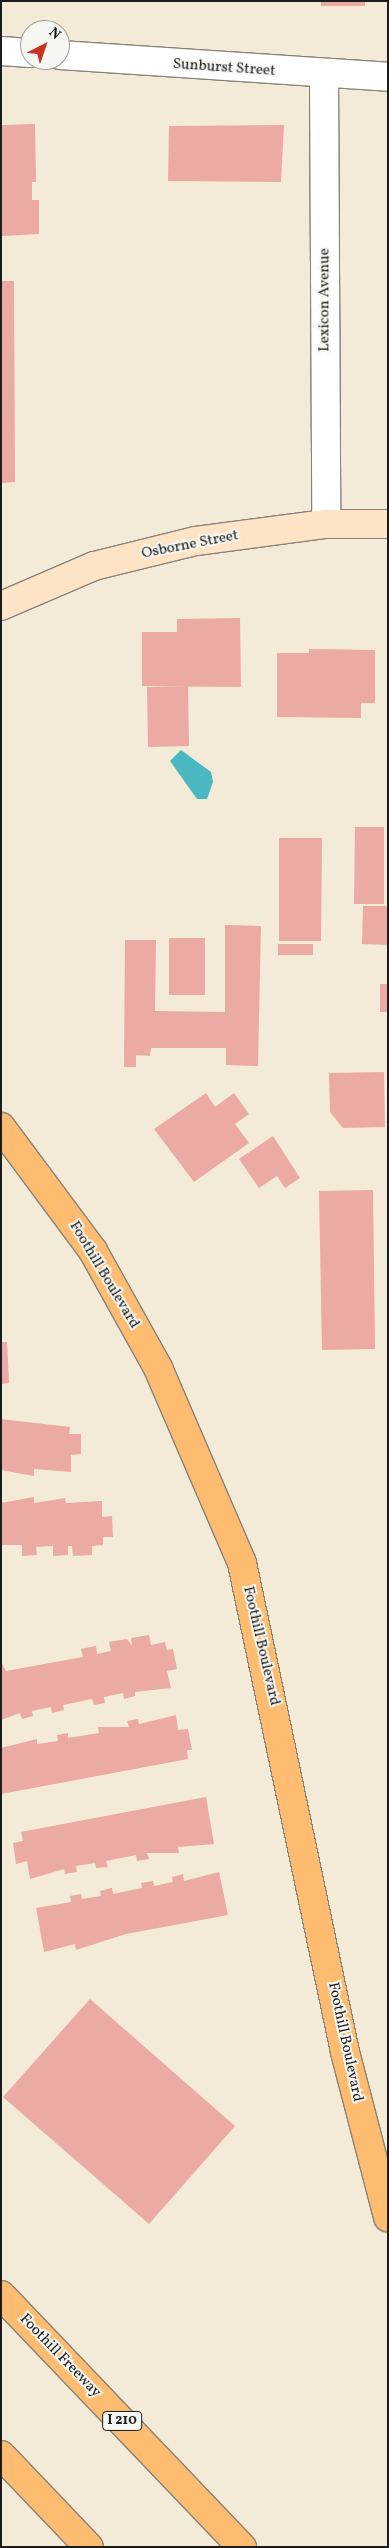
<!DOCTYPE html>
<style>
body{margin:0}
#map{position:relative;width:389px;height:2548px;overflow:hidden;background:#f3ead8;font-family:Vollkorn,serif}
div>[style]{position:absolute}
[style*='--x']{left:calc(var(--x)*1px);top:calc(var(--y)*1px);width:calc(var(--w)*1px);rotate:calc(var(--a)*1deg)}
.water>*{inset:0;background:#49b8c0}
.building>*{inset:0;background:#ebaaa3}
.roads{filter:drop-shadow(1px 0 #88837a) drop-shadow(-1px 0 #88837a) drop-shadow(0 1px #88837a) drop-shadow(0 -1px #88837a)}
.minor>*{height:28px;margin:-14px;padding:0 14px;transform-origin:14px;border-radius:14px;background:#fff}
.secondary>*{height:28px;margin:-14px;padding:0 14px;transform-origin:14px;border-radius:14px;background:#fee4c6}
.primary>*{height:28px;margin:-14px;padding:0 14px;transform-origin:14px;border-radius:14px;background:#fdbc70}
.motorway>*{height:28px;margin:-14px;padding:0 14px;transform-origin:14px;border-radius:14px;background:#fdbc70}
span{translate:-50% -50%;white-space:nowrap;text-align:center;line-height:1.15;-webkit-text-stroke:4px #f6f6f2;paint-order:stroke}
.shield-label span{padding:1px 4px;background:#f6f6f2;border:1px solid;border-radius:4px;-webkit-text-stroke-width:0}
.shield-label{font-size:14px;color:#1c1c1c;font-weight:700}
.street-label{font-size:15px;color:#1c1c1c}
.frame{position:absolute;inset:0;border:2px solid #1c1c1c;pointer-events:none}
.north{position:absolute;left:20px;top:20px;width:50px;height:50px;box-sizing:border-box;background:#f6f6f2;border:1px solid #9f9f9c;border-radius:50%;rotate:41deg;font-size:14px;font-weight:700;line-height:20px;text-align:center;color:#1c1c1c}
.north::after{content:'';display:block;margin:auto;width:18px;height:22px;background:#c8321e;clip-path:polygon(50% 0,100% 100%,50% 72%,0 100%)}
</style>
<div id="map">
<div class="water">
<i style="clip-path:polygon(181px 750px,211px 772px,213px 782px,207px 799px,197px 799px,170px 761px)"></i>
</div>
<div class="building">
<i style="clip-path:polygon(321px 1px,365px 1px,365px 6px,321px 6px)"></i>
<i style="clip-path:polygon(35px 124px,36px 182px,32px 182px,32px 200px,39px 200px,39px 234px,2px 236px,1px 125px)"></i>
<i style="clip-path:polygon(284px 125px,281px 182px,168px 181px,169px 126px)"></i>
<i style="clip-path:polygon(1px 281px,14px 281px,15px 482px,1px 483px)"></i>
<i style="clip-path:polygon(240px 618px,241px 687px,142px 686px,142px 632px,177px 632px,177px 619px)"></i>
<i style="clip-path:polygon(309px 649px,375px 650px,375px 703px,361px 703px,361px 718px,277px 717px,277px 653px,309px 653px)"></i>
<i style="clip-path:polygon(188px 686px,189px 746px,148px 747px,147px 687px)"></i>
<i style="clip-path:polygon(355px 827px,384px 827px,384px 904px,354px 904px)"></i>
<i style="clip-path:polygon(279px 838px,322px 838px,321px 941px,279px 941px)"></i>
<i style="clip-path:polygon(363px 906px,388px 906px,388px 945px,362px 944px)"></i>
<i style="clip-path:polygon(225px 925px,261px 926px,258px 1066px,226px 1065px,226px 1048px,151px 1048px,150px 1056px,136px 1055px,136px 1067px,124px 1067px,125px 940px,156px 940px,155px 1011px,225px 1012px)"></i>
<i style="clip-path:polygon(169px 938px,205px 938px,205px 995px,169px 995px)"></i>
<i style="clip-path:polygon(278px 944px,313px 944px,313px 955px,278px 955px)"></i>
<i style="clip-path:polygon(380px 984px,388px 984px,388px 1012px,380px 1012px)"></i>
<i style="clip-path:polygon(384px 1072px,385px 1127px,343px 1128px,330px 1112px,329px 1073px)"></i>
<i style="clip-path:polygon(206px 1093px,215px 1107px,234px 1093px,249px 1114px,235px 1124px,249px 1143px,194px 1182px,154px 1129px)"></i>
<i style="clip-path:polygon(273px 1136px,300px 1178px,285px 1188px,277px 1176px,259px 1188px,239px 1159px)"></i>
<i style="clip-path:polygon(373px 1190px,375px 1349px,322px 1350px,319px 1191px)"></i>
<i style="clip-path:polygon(1px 1342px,7px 1342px,9px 1383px,1px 1384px)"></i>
<i style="clip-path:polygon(1px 1419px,70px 1427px,69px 1434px,81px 1434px,81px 1454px,71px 1455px,71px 1472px,34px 1469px,34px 1476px,1px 1470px)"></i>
<i style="clip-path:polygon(34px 1497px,34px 1503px,65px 1498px,66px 1503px,102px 1501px,102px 1517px,112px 1516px,113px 1537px,103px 1537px,103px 1545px,92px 1546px,92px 1555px,73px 1556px,72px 1546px,68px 1546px,68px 1555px,53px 1556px,53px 1546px,36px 1547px,37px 1555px,22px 1556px,22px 1545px,1px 1545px,1px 1503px)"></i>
<i style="clip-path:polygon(149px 1635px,151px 1645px,165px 1642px,167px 1650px,173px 1649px,177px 1669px,167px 1671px,171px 1688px,135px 1692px,135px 1696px,124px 1699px,123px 1693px,104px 1697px,105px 1703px,94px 1705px,92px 1699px,63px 1705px,64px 1710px,52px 1713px,51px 1707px,32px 1711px,33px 1716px,22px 1719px,20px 1713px,1px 1720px,1px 1662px,6px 1671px,83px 1657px,81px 1649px,96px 1646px,97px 1654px,111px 1651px,109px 1642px,127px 1639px,132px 1646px,131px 1638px)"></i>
<i style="clip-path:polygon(176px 1715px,178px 1730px,188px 1729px,192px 1750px,187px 1750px,188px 1759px,1px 1794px,1px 1748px,37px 1739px,37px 1744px,58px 1741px,57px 1735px,68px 1733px,68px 1738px,99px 1733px,98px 1727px,129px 1727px,127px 1721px,138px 1719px,139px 1724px)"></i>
<i style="clip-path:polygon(206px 1797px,214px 1844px,178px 1847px,179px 1853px,147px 1853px,149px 1859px,137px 1861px,136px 1855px,106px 1861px,108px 1867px,96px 1868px,95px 1863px,76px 1866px,77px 1872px,65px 1874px,64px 1869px,30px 1879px,27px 1861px,16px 1864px,13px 1843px,23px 1841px,21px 1832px)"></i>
<i style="clip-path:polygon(219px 1872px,228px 1915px,126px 1934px,76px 1950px,75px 1944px,44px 1952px,36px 1908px,71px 1902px,70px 1896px,81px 1894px,82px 1899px,101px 1896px,100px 1891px,112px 1888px,113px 1894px,142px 1888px,141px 1883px,153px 1881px,154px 1886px,173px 1882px,172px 1877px,183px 1874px,184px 1881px)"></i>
<i style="clip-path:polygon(90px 1999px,235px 2126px,149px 2224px,3px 2097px)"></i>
</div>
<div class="roads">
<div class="minor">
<i style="--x:1;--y:51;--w:29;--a:4"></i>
<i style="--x:60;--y:55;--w:329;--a:3.8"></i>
<i style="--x:324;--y:76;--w:448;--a:89.7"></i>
</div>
<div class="secondary">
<i style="--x:1;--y:606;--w:101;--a:-23.3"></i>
<i style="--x:94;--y:566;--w:105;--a:-13.8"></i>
<i style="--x:196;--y:541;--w:131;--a:-7.5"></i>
<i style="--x:326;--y:524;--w:62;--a:0"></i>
</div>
<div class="primary">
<i style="--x:1;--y:1127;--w:154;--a:53.4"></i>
<i style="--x:93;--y:1251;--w:134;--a:60.9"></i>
<i style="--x:158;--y:1368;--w:212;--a:66.7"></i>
<i style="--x:242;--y:1563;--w:500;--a:78.1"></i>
<i style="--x:345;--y:2052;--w:171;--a:75.4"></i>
</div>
<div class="motorway">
<i style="--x:1;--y:2295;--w:349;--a:46.3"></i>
<i style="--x:1;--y:2455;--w:127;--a:46.3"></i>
</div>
</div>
<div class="shield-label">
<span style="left:122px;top:2421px">I 210</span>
</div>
<div class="street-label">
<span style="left:224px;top:68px;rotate:4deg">Sunburst Street</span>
<span style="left:325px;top:300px;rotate:-90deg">Lexicon Avenue</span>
<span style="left:190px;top:545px;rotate:-11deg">Osborne Street</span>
<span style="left:104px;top:1275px;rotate:59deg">Foothill Boulevard</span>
<span style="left:261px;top:1646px;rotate:77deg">Foothill Boulevard</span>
<span style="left:345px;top:2042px;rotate:78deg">Foothill Boulevard</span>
<span style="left:60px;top:2356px;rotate:46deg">Foothill Freeway</span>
</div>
<div class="frame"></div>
<div class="north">N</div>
</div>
